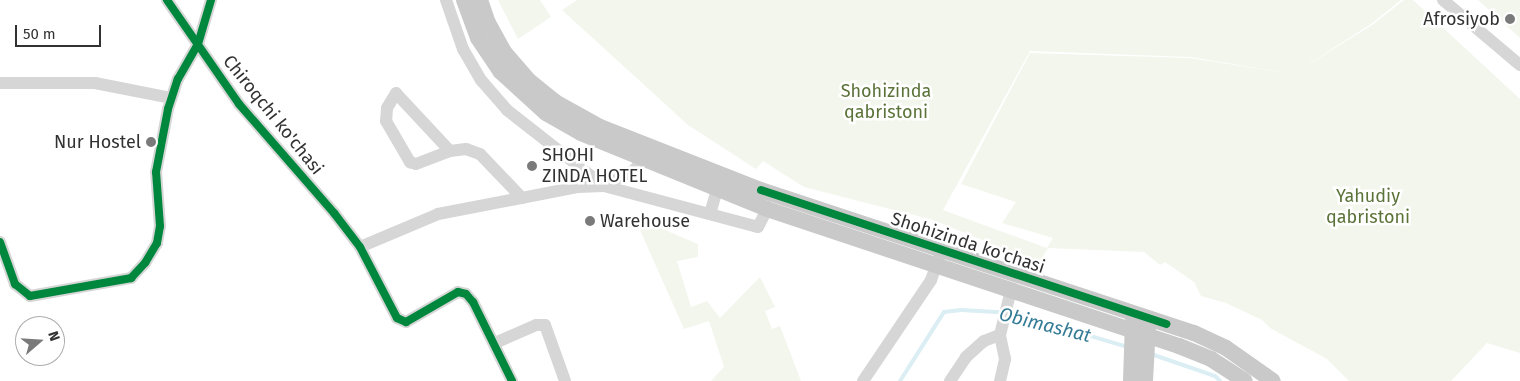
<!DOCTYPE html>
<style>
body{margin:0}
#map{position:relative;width:1520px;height:381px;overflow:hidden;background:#fff;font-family:"Fira Sans",sans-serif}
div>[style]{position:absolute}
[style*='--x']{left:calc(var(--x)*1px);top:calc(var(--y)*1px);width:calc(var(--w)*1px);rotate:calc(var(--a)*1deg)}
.green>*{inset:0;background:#f3f6ed}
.stream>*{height:4px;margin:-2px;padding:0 2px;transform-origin:2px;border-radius:2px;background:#daeef4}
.minor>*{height:12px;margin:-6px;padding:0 6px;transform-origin:6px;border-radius:6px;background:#d6d6d6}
.major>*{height:16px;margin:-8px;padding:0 8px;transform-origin:8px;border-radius:8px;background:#c9c9c9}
.cycleway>*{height:8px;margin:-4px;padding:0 4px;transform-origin:4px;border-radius:4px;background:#00873e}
.dots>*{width:14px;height:14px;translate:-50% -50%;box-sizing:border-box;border:2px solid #fff;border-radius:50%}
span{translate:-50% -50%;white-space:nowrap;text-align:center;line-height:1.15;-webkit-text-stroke:5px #fff;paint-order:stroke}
.poi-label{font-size:18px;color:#323232}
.right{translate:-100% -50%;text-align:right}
.left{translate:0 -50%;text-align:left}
.park-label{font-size:18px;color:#5b7339}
.street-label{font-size:18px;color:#323232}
.water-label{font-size:19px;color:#347b96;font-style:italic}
.north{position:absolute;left:15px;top:316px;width:50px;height:50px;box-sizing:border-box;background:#fff;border:1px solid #adadad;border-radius:50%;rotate:71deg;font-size:14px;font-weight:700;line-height:20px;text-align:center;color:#323232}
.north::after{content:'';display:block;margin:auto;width:18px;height:22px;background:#7a7a7a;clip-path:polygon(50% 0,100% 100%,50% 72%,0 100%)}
.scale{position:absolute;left:15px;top:25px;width:86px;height:22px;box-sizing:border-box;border:2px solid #323232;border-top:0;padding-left:6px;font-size:15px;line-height:18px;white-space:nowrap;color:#323232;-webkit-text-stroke:4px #fff;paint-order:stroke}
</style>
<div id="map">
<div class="green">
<i style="clip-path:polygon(498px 0,540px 0,551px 17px,518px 39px)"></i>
<i style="clip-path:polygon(577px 0,1401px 0,1371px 24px,1293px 74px,1190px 57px,1030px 51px,943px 210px,1047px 248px,1053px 238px,1002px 223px,1016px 202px,961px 184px,1030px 53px,1190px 58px,1293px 74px,1372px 25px,1404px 0,1413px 0,1520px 99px,1520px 353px,1487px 343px,1451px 381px,1349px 381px,1327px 359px,1270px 328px,1262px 320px,1226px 303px,1201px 296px,1194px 282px,1165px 262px,1160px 265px,1144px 252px,1048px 248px,1039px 263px,933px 220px,804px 187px,763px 161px,756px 169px,688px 125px,562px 10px)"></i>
<i style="clip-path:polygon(1478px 0,1520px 0,1520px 38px)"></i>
<i style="clip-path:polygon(639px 219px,698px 244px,698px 257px,677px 261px,691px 307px,707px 301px,720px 318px,760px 277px,775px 307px,765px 311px,772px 329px,780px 326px,801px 381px,711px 381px,724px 367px,709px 321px,684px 329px,636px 221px)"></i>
</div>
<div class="stream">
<i style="--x:1151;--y:354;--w:68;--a:19"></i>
<i style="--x:1215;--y:376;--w:7;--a:45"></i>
<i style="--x:900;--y:381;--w:82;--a:-57.5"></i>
<i style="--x:944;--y:312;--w:17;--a:-7"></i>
<i style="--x:961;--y:310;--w:52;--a:3.3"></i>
<i style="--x:1013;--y:313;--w:120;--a:16.5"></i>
</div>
<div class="minor">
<i style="--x:167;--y:0;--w:126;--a:55.3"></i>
<i style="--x:239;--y:104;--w:145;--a:48.9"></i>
<i style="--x:334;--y:213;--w:43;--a:52.6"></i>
<i style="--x:360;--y:247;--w:80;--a:62.5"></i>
<i style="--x:397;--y:318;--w:10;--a:24"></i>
<i style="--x:406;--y:322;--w:60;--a:-30"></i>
<i style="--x:458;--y:292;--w:8;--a:14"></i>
<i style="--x:466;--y:294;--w:11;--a:49"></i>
<i style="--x:473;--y:302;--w:88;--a:63.7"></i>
<i style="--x:446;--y:0;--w:52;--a:70.9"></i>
<i style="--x:463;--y:49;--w:36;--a:60"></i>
<i style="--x:481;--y:80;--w:40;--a:49"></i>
<i style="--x:507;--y:110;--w:123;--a:38.1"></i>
<i style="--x:604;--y:186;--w:159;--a:14.9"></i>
<i style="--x:758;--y:227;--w:20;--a:-63"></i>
<i style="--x:1443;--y:0;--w:101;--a:40.2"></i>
<i style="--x:0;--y:83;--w:95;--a:0"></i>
<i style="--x:95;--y:83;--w:77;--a:11.2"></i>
<i style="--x:450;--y:151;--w:79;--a:-133"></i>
<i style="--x:396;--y:93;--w:17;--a:121"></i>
<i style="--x:387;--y:108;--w:13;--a:94"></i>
<i style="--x:386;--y:121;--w:48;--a:59.7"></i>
<i style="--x:410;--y:162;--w:6;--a:18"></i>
<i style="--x:416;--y:164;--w:36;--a:-21"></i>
<i style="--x:450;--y:151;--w:16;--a:-7"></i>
<i style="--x:466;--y:149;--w:15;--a:20"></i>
<i style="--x:480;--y:154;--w:61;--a:46.3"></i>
<i style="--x:710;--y:214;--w:26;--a:-74"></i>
<i style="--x:0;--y:242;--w:45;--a:70.3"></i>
<i style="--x:15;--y:284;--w:19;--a:39"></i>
<i style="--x:30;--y:296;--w:103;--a:-10.1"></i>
<i style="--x:131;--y:278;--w:21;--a:-47"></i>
<i style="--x:145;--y:263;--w:23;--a:-59"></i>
<i style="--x:157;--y:243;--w:17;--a:-80"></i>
<i style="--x:160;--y:226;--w:54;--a:-94.2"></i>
<i style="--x:156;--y:172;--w:64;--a:-79.2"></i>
<i style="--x:168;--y:109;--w:32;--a:-72"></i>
<i style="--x:178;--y:79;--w:40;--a:-60.3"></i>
<i style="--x:198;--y:44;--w:46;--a:-73.5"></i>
<i style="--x:360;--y:247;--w:85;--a:-22.9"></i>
<i style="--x:438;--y:214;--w:143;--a:-10.9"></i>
<i style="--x:578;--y:187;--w:26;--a:-2"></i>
<i style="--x:604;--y:186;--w:34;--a:-28"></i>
<i style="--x:634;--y:170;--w:13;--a:-48"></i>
<i style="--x:495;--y:343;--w:45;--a:-23.7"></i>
<i style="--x:536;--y:325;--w:9;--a:0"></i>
<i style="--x:545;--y:325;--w:59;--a:70.3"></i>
<i style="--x:863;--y:381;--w:122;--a:-56"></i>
<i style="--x:931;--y:280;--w:23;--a:-70"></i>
<i style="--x:950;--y:381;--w:29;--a:-56"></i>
<i style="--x:966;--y:357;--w:24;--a:-42"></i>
<i style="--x:984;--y:341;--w:17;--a:-21"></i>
<i style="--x:1000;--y:335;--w:46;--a:-76.3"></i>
<i style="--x:1000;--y:381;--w:23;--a:-77"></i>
<i style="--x:1005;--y:359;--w:25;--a:-102"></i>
</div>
<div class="major">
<i style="--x:464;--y:0;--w:40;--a:69.8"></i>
<i style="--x:478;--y:38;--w:40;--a:56"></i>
<i style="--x:500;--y:71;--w:62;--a:42.4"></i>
<i style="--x:546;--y:113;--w:40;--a:29.7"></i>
<i style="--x:581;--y:133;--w:201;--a:22.2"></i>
<i style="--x:767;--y:209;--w:434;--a:18.4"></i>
<i style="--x:1179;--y:346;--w:35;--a:22"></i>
<i style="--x:1211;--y:359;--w:40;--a:32.9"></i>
<i style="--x:480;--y:0;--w:24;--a:71"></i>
<i style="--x:488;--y:23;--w:33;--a:61"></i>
<i style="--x:504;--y:52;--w:37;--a:49"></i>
<i style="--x:528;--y:80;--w:35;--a:39"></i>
<i style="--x:555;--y:102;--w:51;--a:29.1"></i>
<i style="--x:600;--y:127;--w:173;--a:21.4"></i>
<i style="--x:761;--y:190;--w:456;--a:18.3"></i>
<i style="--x:1194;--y:333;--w:35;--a:25"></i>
<i style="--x:1226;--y:348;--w:57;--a:35.1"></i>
<i style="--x:1131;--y:381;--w:60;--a:-88.1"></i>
<i style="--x:1145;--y:381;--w:55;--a:-86.9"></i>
</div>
<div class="cycleway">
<i style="--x:167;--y:0;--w:126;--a:55.3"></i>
<i style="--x:239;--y:104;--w:145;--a:48.9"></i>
<i style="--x:334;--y:213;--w:43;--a:52.6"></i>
<i style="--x:360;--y:247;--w:80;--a:62.5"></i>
<i style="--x:397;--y:318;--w:10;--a:24"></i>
<i style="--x:406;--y:322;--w:60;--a:-30"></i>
<i style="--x:458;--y:292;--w:8;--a:14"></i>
<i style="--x:466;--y:294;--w:11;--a:49"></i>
<i style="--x:473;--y:302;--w:88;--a:63.7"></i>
<i style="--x:761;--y:190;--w:427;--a:18.3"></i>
<i style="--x:0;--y:242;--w:45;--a:70.3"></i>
<i style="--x:15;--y:284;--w:19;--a:39"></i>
<i style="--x:30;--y:296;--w:103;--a:-10.1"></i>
<i style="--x:131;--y:278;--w:21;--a:-47"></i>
<i style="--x:145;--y:263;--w:23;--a:-59"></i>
<i style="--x:157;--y:243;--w:17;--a:-80"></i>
<i style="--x:160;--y:226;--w:54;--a:-94.2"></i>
<i style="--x:156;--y:172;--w:64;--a:-79.2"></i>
<i style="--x:168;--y:109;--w:32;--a:-72"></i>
<i style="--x:178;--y:79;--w:40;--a:-60.3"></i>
<i style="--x:198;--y:44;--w:46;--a:-73.5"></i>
</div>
<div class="dots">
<i style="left:1510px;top:19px;background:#7a7a7a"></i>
<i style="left:151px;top:142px;background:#7a7a7a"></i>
<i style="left:532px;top:166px;background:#7a7a7a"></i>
<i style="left:590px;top:221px;background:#7a7a7a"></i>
</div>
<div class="poi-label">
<span class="right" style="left:1500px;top:19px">Afrosiyob</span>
<span class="right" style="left:141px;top:142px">Nur Hostel</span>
<span class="left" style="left:542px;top:166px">SHOHI<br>ZINDA HOTEL</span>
<span class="left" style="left:600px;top:221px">Warehouse</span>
</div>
<div class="park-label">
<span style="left:886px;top:102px">Shohizinda<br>qabristoni</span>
<span style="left:1368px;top:207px">Yahudiy<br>qabristoni</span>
</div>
<div class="street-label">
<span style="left:273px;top:115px;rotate:51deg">Chiroqchi ko'chasi</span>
<span style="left:968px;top:243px;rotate:18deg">Shohizinda ko'chasi</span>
</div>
<div class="water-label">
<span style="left:1045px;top:325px;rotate:14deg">Obimashat</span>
</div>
<div class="north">N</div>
<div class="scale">50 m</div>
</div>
